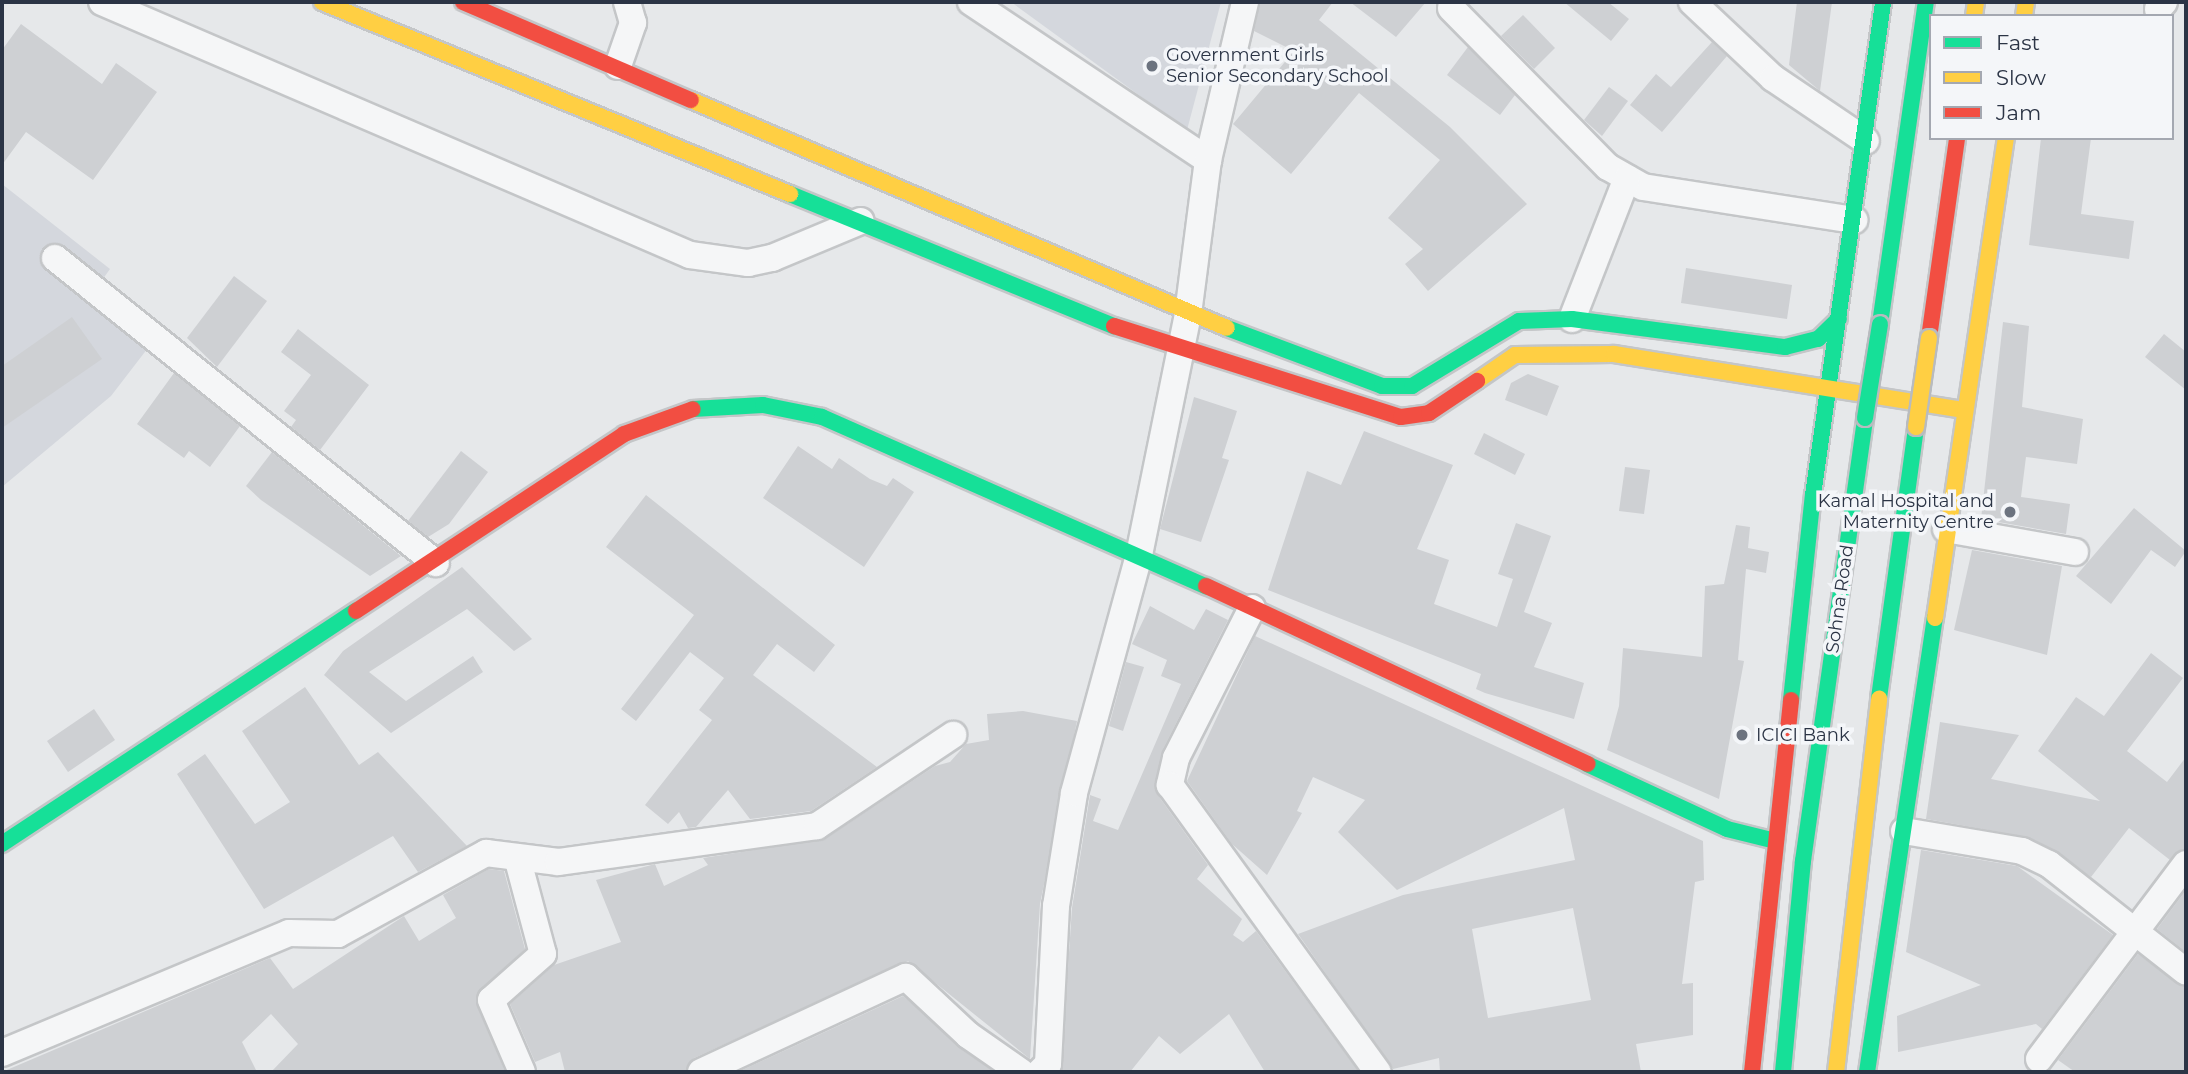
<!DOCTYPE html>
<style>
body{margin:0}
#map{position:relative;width:2188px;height:1074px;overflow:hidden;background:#e6e8ea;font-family:Montserrat,sans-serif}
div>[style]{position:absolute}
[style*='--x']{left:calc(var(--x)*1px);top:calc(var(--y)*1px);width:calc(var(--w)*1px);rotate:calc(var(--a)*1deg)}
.built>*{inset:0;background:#d4d7dd}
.building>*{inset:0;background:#ced0d3}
.roads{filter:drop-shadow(2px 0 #c4c6c8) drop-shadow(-2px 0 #c4c6c8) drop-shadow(0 2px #c4c6c8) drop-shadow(0 -2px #c4c6c8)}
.street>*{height:26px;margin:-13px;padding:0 13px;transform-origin:13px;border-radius:13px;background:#f5f6f7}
.fast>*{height:16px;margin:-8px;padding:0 8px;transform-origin:8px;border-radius:8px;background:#16e098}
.slow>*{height:16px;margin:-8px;padding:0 8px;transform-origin:8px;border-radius:8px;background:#ffcf43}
.jam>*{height:16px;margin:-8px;padding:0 8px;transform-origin:8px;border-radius:8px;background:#f24e42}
.bridges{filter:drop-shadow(2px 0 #b8bbbf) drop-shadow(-2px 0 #b8bbbf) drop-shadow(0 2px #b8bbbf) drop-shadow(0 -2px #b8bbbf)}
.fast-bridge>*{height:16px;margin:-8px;padding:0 8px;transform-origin:8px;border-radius:8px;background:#16e098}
.slow-bridge>*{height:16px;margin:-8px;padding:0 8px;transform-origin:8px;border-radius:8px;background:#ffcf43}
.dots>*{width:19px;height:19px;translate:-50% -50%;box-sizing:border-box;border:4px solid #f4f6f9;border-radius:50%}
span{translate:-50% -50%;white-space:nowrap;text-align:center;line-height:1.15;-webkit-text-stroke:7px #f4f6f9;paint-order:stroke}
.poi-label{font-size:18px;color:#2b3445}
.left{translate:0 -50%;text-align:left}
.right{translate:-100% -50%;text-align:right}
.street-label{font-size:18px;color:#2b3445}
.frame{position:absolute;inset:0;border:4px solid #2b3445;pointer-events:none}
.legend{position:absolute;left:1929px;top:14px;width:245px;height:126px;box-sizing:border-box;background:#f4f6f9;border:2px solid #a4a8b1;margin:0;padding:9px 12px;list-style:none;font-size:21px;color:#2b3445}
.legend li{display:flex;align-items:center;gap:14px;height:35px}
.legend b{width:35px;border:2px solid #a4a8b1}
</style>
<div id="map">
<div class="built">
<i style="clip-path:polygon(1011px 2px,1221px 2px,1187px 130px)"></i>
<i style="clip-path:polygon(2px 184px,110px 269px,90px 297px,151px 344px,111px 396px,2px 487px)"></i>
</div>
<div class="building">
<i style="clip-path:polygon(1260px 2px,1333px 2px,1319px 20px,1450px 127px,1527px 204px,1428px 291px,1405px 264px,1423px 249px,1388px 218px,1440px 160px,1359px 93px,1291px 174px,1233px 124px,1294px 51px,1254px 31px)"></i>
<i style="clip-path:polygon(1350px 2px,1426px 2px,1396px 37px)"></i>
<i style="clip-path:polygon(1564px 2px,1608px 2px,1629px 19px,1611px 41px)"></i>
<i style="clip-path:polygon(1797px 2px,1832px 2px,1820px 91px,1789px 65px)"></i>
<i style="clip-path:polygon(1523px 15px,1555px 48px,1534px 69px,1501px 36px)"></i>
<i style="clip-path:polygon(21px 24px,102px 84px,116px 63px,157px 92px,93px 180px,26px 132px,2px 165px,2px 50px)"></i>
<i style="clip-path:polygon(1712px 42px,1727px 56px,1662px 132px,1630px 105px,1656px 74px,1671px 87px)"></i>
<i style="clip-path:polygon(1468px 47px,1515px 95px,1500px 115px,1447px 75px)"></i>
<i style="clip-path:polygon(1609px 87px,1628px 101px,1602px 136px,1584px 120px)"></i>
<i style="clip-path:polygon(2041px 138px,2091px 138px,2081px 214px,2134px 221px,2129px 259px,2029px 245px)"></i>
<i style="clip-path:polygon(1686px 268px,1792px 285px,1787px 319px,1681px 303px)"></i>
<i style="clip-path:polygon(234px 276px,267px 301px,217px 367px,187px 338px)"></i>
<i style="clip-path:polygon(72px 317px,102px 359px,2px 428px,2px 366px)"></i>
<i style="clip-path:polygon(2003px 322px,2029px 326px,2022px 407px,2083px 419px,2077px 464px,2026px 457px,2021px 497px,2070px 504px,2066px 534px,1981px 519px)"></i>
<i style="clip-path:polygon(298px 329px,369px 385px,320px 450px,291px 427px,296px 420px,284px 411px,311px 375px,281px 352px)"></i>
<i style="clip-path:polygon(2164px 334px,2186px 352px,2186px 390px,2145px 357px)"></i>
<i style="clip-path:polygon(174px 373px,240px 426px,210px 467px,189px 451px,184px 458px,137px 424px)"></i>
<i style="clip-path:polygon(1528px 374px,1559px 386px,1547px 416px,1505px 400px,1511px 383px)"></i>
<i style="clip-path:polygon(1194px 397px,1237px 411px,1222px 458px,1229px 460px,1201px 542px,1160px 529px)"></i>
<i style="clip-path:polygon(1364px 431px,1453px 465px,1417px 549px,1449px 560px,1434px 604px,1497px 627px,1513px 579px,1498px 574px,1516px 523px,1551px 536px,1524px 612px,1552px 623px,1534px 667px,1584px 683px,1574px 719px,1485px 693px,1476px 689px,1481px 674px,1268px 590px,1307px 471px,1341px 485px)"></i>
<i style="clip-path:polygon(1484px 433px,1525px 454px,1515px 475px,1474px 454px)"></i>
<i style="clip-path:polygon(798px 446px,832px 469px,839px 458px,870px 479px,887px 486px,893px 478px,914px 492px,864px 567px,763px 498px)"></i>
<i style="clip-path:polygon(461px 451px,488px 472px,449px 524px,428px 537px,408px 521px)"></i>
<i style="clip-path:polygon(272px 452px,401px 556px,370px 576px,261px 500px,246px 486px)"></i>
<i style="clip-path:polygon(1625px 467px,1650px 470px,1644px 514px,1619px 511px)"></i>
<i style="clip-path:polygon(646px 495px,835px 645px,814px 672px,777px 644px,753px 675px,877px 767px,811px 811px,750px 819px,728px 790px,696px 827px,688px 828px,679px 812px,668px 824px,645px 805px,712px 720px,699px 710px,724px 678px,690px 652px,636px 721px,621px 709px,694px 615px,606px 547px)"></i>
<i style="clip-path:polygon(2134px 508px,2186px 551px,2175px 567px,2151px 550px,2111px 604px,2076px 576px)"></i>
<i style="clip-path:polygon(1736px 525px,1750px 527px,1748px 548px,1769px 552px,1766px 573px,1746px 569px,1738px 660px,1744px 661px,1719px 799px,1607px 750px,1619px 706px,1623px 648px,1702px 657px,1705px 586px,1724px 584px)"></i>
<i style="clip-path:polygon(1972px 550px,2062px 566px,2047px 655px,1954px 630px)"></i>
<i style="clip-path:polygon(462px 567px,532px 639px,514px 651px,467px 609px,369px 672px,406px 701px,473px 656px,483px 672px,391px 733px,324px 675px,343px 651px)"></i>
<i style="clip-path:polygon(1150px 606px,1194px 630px,1206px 609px,1228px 620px,1162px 751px,1157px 794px,1208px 865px,1197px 879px,1242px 919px,1233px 935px,1243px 942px,1256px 931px,1359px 1072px,1265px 1072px,1229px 1014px,1180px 1054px,1159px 1036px,1130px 1072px,1061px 1072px,1072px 908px,1090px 795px,1101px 799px,1093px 821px,1118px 830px,1181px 684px,1161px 676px,1167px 660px,1132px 644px)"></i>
<i style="clip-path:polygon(evenodd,1255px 636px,1703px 841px,1704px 880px,1695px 882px,1682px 984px,1693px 983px,1693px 1035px,1636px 1044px,1641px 1072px,1440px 1072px,1439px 1058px,1393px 1069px,1298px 934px,1403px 895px,1575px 860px,1564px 808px,1397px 890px,1338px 832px,1365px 800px,1313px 777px,1297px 811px,1302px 813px,1267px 875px,1232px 844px,1187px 781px,1255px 636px,1573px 908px,1591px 1000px,1488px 1018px,1472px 929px,1573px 908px)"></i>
<i style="clip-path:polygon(2151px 653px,2183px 678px,2127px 751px,2167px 782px,2186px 757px,2186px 849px,2170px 860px,2129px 828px,2091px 877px,2028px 837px,1926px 819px,1940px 722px,2019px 735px,1991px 779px,2100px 801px,2038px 751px,2076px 697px,2104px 716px)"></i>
<i style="clip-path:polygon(1126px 662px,1144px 667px,1123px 731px,1109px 726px)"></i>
<i style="clip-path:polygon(305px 687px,359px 765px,378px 752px,467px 846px,418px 872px,393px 836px,264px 909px,177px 774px,205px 754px,255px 824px,290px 802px,242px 731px)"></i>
<i style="clip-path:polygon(94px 709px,115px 740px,68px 772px,47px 741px)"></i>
<i style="clip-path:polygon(1023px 711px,1077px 721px,1040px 904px,1030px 1059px,908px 961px,694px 1058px,686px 1072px,565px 1072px,560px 1052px,535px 1062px,510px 1004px,554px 965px,621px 942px,596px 880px,655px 864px,664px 886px,708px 865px,703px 858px,825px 839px,935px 766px,950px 762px,966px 744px,989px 740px,987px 714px)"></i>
<i style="clip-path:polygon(1921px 850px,2017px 866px,2113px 935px,2042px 1029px,2036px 1024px,1898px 1052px,1897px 1016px,1981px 985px,1906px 952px)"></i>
<i style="clip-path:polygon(489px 869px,504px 871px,525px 949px,476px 997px,505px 1072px,271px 1072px,298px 1044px,271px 1014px,242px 1042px,257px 1072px,2px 1072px,270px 958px,293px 989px,404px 916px,419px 941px,456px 918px,443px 895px)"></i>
<i style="clip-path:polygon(2186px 890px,2186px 952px,2157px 929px)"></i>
<i style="clip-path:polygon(2138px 954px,2186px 987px,2186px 1072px,2075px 1072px,2058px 1060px)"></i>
<i style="clip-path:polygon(903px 996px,994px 1072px,738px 1072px)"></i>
</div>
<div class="roads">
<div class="street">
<i style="--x:102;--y:2;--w:640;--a:23.28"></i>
<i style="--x:690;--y:255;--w:59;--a:7.9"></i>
<i style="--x:748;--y:263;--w:25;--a:-12"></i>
<i style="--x:772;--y:258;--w:96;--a:-22.6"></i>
<i style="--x:971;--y:2;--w:285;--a:33.7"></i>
<i style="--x:1692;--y:2;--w:111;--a:43.2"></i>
<i style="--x:1773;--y:78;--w:112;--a:34.1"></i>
<i style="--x:1451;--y:8;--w:223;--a:45.4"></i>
<i style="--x:1608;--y:167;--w:40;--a:29.7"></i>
<i style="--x:1643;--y:187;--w:214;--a:8.9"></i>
<i style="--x:2158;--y:9;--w:9;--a:-49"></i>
<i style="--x:618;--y:66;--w:46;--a:-70.8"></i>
<i style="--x:633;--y:23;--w:22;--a:-106"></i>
<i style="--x:55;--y:258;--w:488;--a:38.7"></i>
<i style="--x:1572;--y:319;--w:151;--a:-68.7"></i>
<i style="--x:1946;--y:529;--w:131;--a:10.1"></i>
<i style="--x:1252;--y:608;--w:168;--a:116.9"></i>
<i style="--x:1176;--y:758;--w:28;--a:103"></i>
<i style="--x:1170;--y:785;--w:354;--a:54.1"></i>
<i style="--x:1904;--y:831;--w:120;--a:9.6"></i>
<i style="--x:2022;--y:851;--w:30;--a:26"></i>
<i style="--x:2049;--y:864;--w:174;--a:38.2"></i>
<i style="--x:517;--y:857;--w:100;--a:75"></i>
<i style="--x:543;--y:954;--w:69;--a:138.5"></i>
<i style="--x:491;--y:1000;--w:78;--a:66.7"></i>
<i style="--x:2;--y:1053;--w:311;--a:-22.7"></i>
<i style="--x:289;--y:933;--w:49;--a:1.2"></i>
<i style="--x:338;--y:934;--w:169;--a:-28.7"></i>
<i style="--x:486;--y:853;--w:73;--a:7.1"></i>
<i style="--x:558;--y:862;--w:261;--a:-7.9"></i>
<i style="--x:817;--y:826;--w:164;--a:-33.8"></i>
<i style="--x:2039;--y:1059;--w:244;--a:-53"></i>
<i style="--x:701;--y:1072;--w:226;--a:-24.9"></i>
<i style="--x:906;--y:977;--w:85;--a:43.1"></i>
<i style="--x:968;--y:1035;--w:65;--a:34.9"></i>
<i style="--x:1040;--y:1072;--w:11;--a:-45"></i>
<i style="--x:1048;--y:1064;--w:158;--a:-87.1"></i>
<i style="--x:1056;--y:906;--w:114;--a:-80.9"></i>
<i style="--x:1074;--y:793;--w:247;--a:-74.7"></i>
<i style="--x:1139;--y:555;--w:246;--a:-78.5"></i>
<i style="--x:1188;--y:314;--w:155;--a:-82.6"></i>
<i style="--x:1208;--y:160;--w:162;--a:-76.8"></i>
</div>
<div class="fast">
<i style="--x:790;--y:194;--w:350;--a:22.2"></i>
<i style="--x:1880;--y:324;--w:325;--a:-81.9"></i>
<i style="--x:1227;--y:328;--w:165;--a:20.5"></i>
<i style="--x:1382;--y:386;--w:30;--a:0"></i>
<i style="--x:1412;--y:386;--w:125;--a:-31.3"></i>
<i style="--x:1519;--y:321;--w:53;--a:-2.2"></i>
<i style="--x:1572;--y:319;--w:215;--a:7.5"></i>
<i style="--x:1785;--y:347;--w:34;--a:-14"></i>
<i style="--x:1818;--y:339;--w:29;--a:-44"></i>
<i style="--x:693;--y:409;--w:70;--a:-3.3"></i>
<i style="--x:763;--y:405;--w:60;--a:11.5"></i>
<i style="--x:822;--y:417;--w:420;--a:23.8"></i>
<i style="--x:1879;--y:698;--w:274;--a:-82.2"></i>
<i style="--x:1791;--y:700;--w:206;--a:-83.9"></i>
<i style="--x:1813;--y:495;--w:498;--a:-81.9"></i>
<i style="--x:1587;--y:764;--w:154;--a:24.9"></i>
<i style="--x:1727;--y:829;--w:49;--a:14"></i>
<i style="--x:2;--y:844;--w:424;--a:-33.4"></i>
<i style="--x:1783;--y:1072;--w:212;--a:-84.6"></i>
<i style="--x:1803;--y:861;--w:447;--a:-82"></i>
<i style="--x:1867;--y:1072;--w:459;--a:-81.5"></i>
</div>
<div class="slow">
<i style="--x:322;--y:2;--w:506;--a:22.31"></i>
<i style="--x:1974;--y:16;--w:14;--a:-82"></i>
<i style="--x:2024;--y:16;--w:14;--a:-82"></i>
<i style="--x:691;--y:100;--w:582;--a:23.04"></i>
<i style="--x:1477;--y:381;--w:46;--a:-34.4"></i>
<i style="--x:1515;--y:355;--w:99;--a:-0.6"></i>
<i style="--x:1614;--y:354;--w:353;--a:9.1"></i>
<i style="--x:1935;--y:618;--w:485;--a:-81.6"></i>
<i style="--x:1836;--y:1072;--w:376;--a:-83.4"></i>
</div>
<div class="jam">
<i style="--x:463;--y:2;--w:248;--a:23.3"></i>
<i style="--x:1114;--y:326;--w:301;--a:17.6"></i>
<i style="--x:1401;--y:417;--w:28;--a:-8"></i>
<i style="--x:1429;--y:413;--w:58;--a:-33.7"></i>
<i style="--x:1929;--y:338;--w:202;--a:-82"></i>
<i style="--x:1206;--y:586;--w:421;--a:25"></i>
<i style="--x:356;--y:611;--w:321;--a:-33.4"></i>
<i style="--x:624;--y:434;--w:73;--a:-19.9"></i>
<i style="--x:1752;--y:1072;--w:374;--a:-84"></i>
</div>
</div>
<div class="bridges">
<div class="fast-bridge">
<i style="--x:1865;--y:418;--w:95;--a:-80.9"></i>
</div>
<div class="slow-bridge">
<i style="--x:1916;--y:427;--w:90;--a:-81.7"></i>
</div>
</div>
<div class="dots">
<i style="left:1152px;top:66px;background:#6c737f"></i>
<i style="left:2010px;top:512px;background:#6c737f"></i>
<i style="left:1742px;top:735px;background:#6c737f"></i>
</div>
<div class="poi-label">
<span class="left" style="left:1166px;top:66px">Government Girls<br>Senior Secondary School</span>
<span class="right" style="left:1994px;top:512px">Kamal Hospital and<br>Maternity Centre</span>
<span class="left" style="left:1756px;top:735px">ICICI Bank</span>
</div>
<div class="street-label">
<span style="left:1840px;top:599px;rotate:-82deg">Sohna Road</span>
</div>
<div class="frame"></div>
<ul class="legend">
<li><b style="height:9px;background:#16e098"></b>Fast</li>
<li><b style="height:9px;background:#ffcf43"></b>Slow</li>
<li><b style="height:9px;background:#f24e42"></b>Jam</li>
</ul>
</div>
